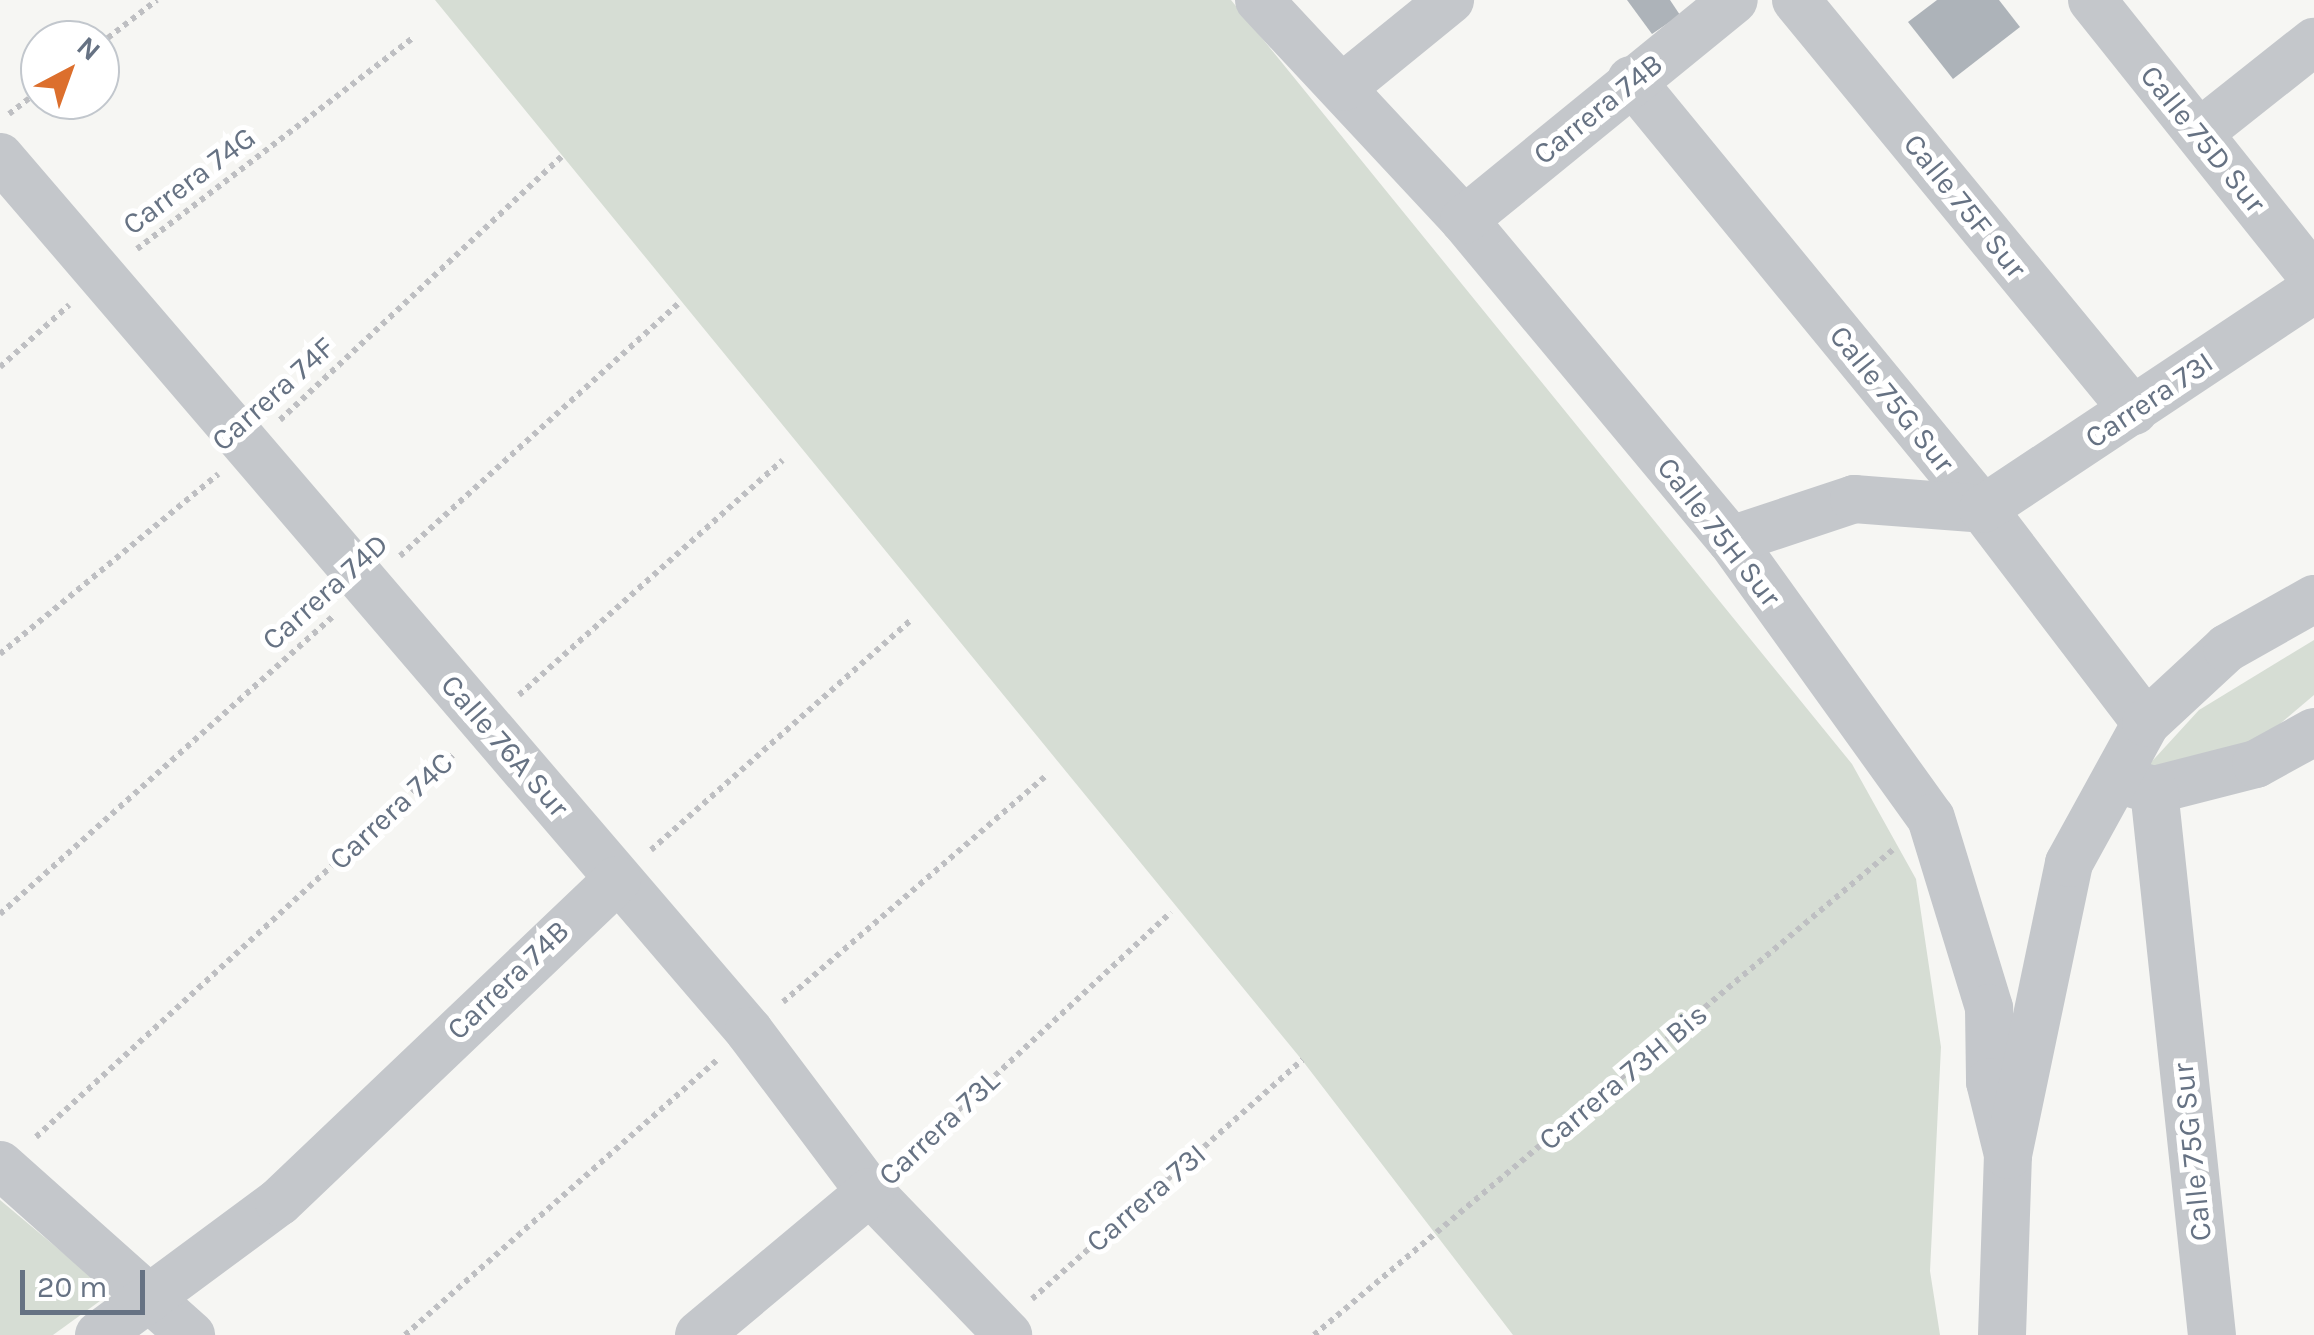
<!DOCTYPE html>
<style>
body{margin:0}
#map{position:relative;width:2314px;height:1335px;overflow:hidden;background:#f6f6f3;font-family:Karla,sans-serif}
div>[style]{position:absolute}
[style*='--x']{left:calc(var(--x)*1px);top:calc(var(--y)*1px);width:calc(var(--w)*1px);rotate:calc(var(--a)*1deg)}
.green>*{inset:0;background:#d6ddd4}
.building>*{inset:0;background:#adb3b9}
.path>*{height:6px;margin-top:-3px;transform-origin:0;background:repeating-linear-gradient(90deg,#bebfc2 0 5px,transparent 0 10px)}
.minor>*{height:48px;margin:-24px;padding:0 24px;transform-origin:24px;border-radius:24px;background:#c4c7cb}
span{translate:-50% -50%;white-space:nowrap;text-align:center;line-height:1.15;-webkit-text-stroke:10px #fff;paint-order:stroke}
.street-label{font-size:30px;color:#667283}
.north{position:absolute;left:20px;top:20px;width:100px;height:100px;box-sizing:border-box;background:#fff;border:2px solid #c2c7cd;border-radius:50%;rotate:41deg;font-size:28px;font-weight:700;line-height:40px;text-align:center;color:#667283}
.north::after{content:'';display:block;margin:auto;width:35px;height:45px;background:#dc6f2d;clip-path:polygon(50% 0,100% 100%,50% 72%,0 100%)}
.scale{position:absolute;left:20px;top:1270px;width:125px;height:45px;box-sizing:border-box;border:5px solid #667283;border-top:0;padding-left:12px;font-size:30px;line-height:35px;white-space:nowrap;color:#667283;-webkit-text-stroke:8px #fff;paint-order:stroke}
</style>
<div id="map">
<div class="green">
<i style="clip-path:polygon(435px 0,1231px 0,1852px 764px,1916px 879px,1941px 1047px,1930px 1271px,1940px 1335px,1513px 1335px,1302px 1060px)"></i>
<i style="clip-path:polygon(2314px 640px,2314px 695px,2281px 723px,2231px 761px,2144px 770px,2199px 710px)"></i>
<i style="clip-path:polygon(0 1200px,111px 1293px,53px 1335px,0 1335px)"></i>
</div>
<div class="building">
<i style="clip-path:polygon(1627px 0,1670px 0,1680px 15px,1652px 34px)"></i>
<i style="clip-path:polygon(1937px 0,1999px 0,2020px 27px,1953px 79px,1908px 22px)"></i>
</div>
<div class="path">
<i style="--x:100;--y:44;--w:72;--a:-37.7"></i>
<i style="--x:9;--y:114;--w:39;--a:-38"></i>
<i style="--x:137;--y:249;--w:347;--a:-37.4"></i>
<i style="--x:0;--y:367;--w:93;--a:-41.9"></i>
<i style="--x:280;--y:420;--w:389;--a:-43.1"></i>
<i style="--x:400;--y:556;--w:377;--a:-42.2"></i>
<i style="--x:0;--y:654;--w:283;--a:-39.5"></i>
<i style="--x:519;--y:695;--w:353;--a:-41.7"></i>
<i style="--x:651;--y:850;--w:349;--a:-41.5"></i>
<i style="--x:0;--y:914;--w:448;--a:-41.8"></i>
<i style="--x:783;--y:1002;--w:348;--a:-40.7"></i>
<i style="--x:36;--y:1137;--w:567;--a:-42.5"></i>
<i style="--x:900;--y:1164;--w:370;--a:-42.9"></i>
<i style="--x:1032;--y:1299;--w:361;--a:-41.5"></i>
<i style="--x:405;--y:1335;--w:416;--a:-41.4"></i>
<i style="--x:1314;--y:1335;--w:758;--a:-39.97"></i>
</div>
<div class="minor">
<i style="--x:1259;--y:0;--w:301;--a:47"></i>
<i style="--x:1464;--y:220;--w:417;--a:50.2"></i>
<i style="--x:1731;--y:540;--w:342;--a:54.3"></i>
<i style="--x:1931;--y:818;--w:199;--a:73"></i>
<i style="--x:1989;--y:1008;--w:74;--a:89.2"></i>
<i style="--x:1990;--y:1082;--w:75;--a:76.1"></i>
<i style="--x:1796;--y:0;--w:532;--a:50.57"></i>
<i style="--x:2092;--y:0;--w:356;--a:51.4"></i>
<i style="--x:1631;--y:80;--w:555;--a:50.63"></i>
<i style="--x:1983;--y:509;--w:269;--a:52.7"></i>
<i style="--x:1343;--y:87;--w:138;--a:-39.1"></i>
<i style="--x:2199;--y:133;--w:147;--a:-38.4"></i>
<i style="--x:0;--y:157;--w:1151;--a:49.4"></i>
<i style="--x:749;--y:1031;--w:201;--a:53.1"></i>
<i style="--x:870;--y:1192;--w:199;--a:46"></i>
<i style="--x:1464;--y:220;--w:348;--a:-39.2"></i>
<i style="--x:1731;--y:540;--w:130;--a:-18.4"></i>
<i style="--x:1854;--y:499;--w:129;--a:4.4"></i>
<i style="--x:1983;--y:509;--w:397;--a:-33.6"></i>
<i style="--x:2126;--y:782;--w:29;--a:16"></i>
<i style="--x:2154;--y:790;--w:105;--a:-14.3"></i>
<i style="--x:2256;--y:764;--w:66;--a:-28.9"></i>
<i style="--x:2154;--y:790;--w:548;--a:83.93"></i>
<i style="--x:0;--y:1165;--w:256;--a:41.7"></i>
<i style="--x:99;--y:1335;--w:224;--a:-36.5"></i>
<i style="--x:279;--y:1202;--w:467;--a:-43.6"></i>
<i style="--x:699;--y:1335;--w:223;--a:-39.9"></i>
<i style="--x:2002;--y:1335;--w:180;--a:-88.1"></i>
<i style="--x:2008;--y:1155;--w:298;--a:-78.2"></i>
<i style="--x:2069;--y:863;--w:160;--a:-61.2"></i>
<i style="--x:2146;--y:723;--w:110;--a:-42.8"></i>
<i style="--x:2227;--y:648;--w:100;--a:-29.4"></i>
</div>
<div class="street-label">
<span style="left:1598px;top:109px;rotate:-39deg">Carrera 74B</span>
<span style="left:2203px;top:139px;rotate:51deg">Calle 75D Sur</span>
<span style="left:189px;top:181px;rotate:-37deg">Carrera 74G</span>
<span style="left:1965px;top:206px;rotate:51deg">Calle 75F Sur</span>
<span style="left:273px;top:394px;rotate:-42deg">Carrera 74F</span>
<span style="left:1892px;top:399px;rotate:51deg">Calle 75G Sur</span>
<span style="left:2149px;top:400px;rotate:-34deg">Carrera 73I</span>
<span style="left:1719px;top:532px;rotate:52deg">Calle 75H Sur</span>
<span style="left:325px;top:592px;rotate:-42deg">Carrera 74D</span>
<span style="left:505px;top:746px;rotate:49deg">Calle 76A Sur</span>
<span style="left:391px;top:811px;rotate:-43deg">Carrera 74C</span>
<span style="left:508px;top:980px;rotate:-44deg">Carrera 74B</span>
<span style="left:1623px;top:1077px;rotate:-40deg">Carrera 73H Bis</span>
<span style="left:939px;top:1128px;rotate:-43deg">Carrera 73L</span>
<span style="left:2192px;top:1152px;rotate:-96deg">Calle 75G Sur</span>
<span style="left:1146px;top:1198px;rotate:-41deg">Carrera 73I</span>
</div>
<div class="north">N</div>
<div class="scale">20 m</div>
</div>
